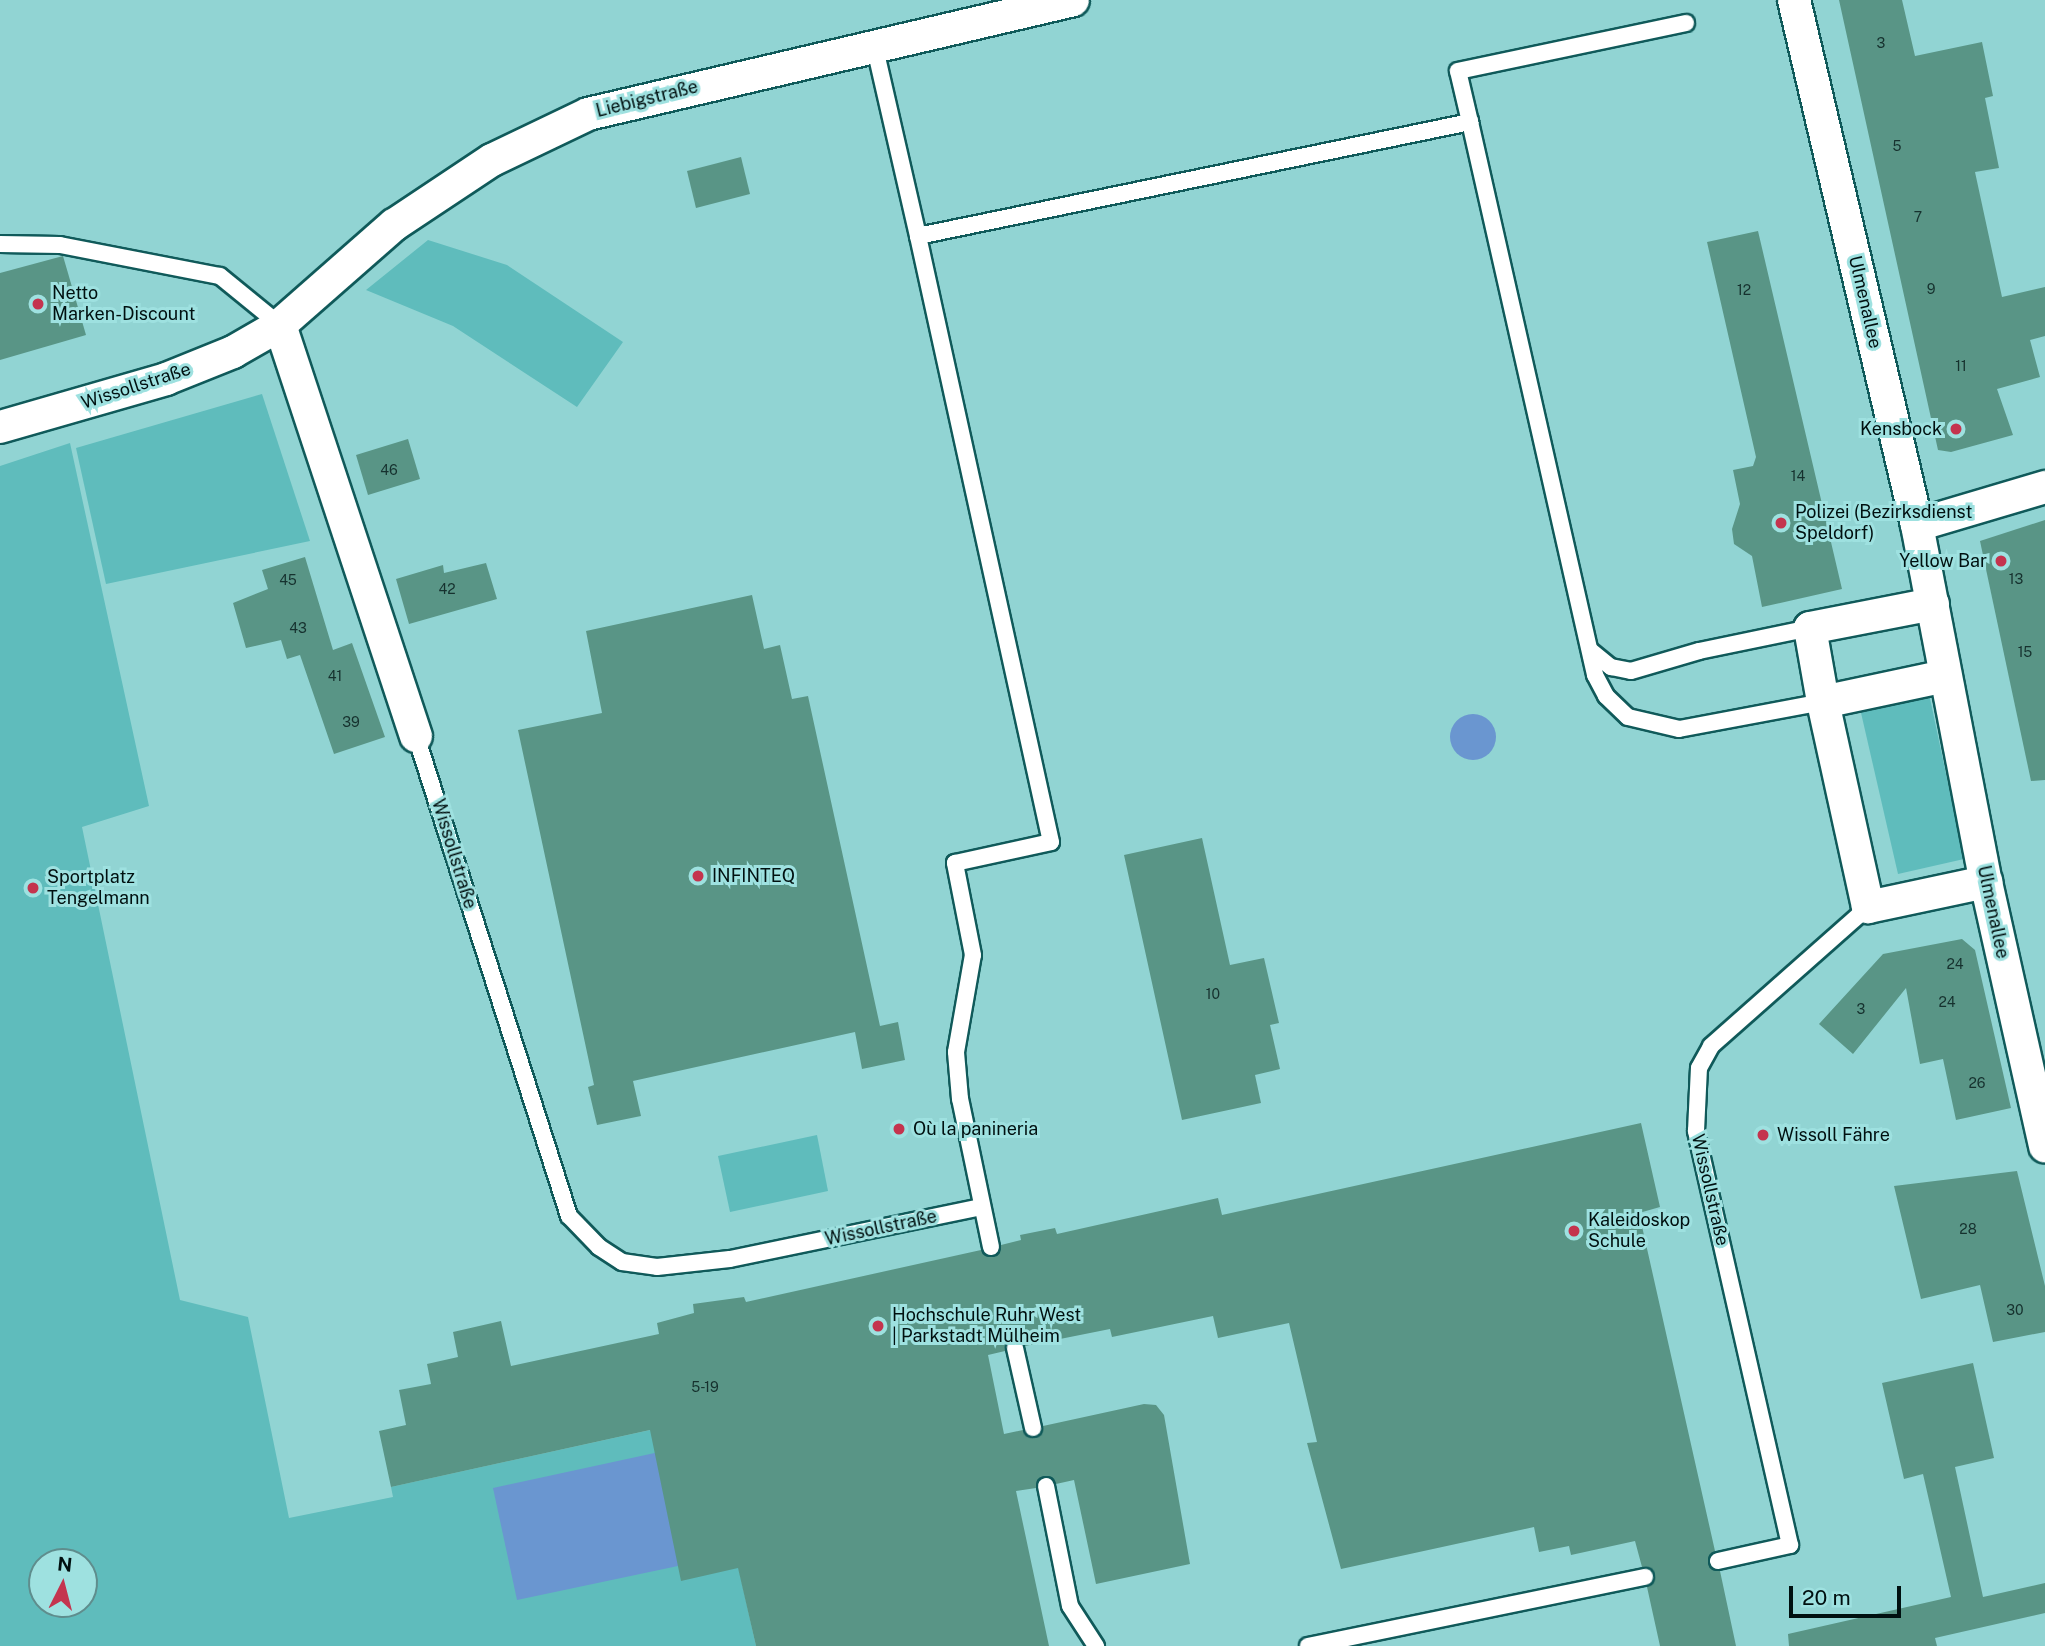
<!DOCTYPE html>
<meta charset="utf-8">
<style>
body{margin:0}
#map{position:relative;width:2045px;height:1646px;overflow:hidden;background:#91d4d3;font-family:"Public Sans",sans-serif}
div>[style]{position:absolute}
[style*='--x']{left:calc(var(--x)*1px);top:calc(var(--y)*1px);width:calc(var(--w)*1px);rotate:calc(var(--a)*1deg)}
.green>*{inset:0;background:#5fbcbc}
.water>*{inset:0;background:#6a96d0}
.round{border-radius:50%}
.building>*{inset:0;background:#599586}
.roads{filter:drop-shadow(2px 0 #105a5a) drop-shadow(-2px 0 #105a5a) drop-shadow(0 2px #105a5a) drop-shadow(0 -2px #105a5a)}
.service>*{height:16px;margin:-8px;padding:0 8px;transform-origin:8px;border-radius:8px;background:#fff}
.minor>*{height:32px;margin:-16px;padding:0 16px;transform-origin:16px;border-radius:16px;background:#fff}
.dots>*{width:19px;height:19px;translate:-50% -50%;box-sizing:border-box;border:4px solid #9ee1e0;border-radius:50%}
span{translate:-50% -50%;white-space:nowrap;text-align:center;line-height:1.15;-webkit-text-stroke:6px #9ee1e0;paint-order:stroke}
.number-label{font-size:14px;color:#16312e}
.number-label span{-webkit-text-stroke-width:0}
.street-label{font-size:18px;color:#001010}
.poi-label{font-size:18px;color:#001010}
.left{translate:0 -50%;text-align:left}
.right{translate:-100% -50%;text-align:right}
.north{position:absolute;left:28px;top:1548px;width:70px;height:70px;box-sizing:border-box;background:#9ee1e0;border:2px solid #5f8d8d;border-radius:50%;rotate:6deg;font-size:19px;font-weight:700;line-height:28px;text-align:center;color:#001010}
.north::after{content:'';display:block;margin:auto;width:24px;height:32px;background:#c4344e;clip-path:polygon(50% 0,100% 100%,50% 72%,0 100%)}
.scale{position:absolute;left:1789px;top:1586px;width:112px;height:32px;box-sizing:border-box;border:4px solid #001010;border-top:0;padding-left:9px;font-size:21px;line-height:24px;white-space:nowrap;color:#001010;-webkit-text-stroke:5px #9ee1e0;paint-order:stroke}
</style>
<div id="map">
<div class="green">
<i style="clip-path:polygon(428px 240px,507px 265px,623px 342px,577px 407px,453px 326px,366px 290px)"></i>
<i style="clip-path:polygon(262px 394px,310px 541px,106px 584px,76px 448px)"></i>
<i style="clip-path:polygon(evenodd,70px 443px,149px 806px,82px 827px,180px 1300px,248px 1317px,289px 1518px,393px 1497px,391px 1487px,705px 1418px,756px 1646px,0 1646px,0 466px,70px 443px,42px 1562px,84px 1562px,84px 1604px,42px 1604px,42px 1562px)"></i>
<i style="clip-path:polygon(1928px 689px,1964px 859px,1898px 874px,1859px 704px)"></i>
<i style="clip-path:polygon(817px 1135px,828px 1191px,730px 1212px,718px 1156px)"></i>
</div>
<div class="water">
<i class="round" style="left:1450px;top:714px;width:46px;height:46px"></i>
<i style="clip-path:polygon(687px 1446px,711px 1559px,517px 1600px,493px 1488px)"></i>
</div>
<div class="building">
<i style="clip-path:polygon(1839px 0,1902px 0,1915px 56px,1982px 42px,1993px 96px,1985px 98px,1999px 168px,1975px 172px,2002px 297px,2045px 287px,2045px 336px,2030px 340px,2040px 377px,1997px 389px,2013px 435px,1951px 452px,1938px 450px)"></i>
<i style="clip-path:polygon(741px 157px,750px 194px,696px 208px,687px 171px)"></i>
<i style="clip-path:polygon(1758px 231px,1842px 589px,1762px 607px,1752px 556px,1734px 544px,1732px 529px,1740px 504px,1733px 470px,1753px 466px,1756px 457px,1707px 242px)"></i>
<i style="clip-path:polygon(63px 256px,86px 335px,0 360px,0 273px)"></i>
<i style="clip-path:polygon(408px 439px,420px 479px,368px 495px,356px 455px)"></i>
<i style="clip-path:polygon(2045px 520px,2045px 780px,2031px 781px,1980px 541px)"></i>
<i style="clip-path:polygon(305px 557px,333px 650px,352px 643px,385px 737px,334px 754px,300px 655px,287px 659px,281px 640px,246px 648px,233px 603px,268px 589px,262px 570px)"></i>
<i style="clip-path:polygon(486px 563px,497px 599px,409px 624px,396px 579px,443px 565px,444px 573px)"></i>
<i style="clip-path:polygon(752px 595px,764px 649px,780px 645px,792px 699px,808px 696px,880px 1026px,898px 1022px,905px 1060px,862px 1069px,855px 1032px,633px 1081px,641px 1116px,597px 1125px,588px 1087px,594px 1085px,518px 730px,602px 713px,586px 631px)"></i>
<i style="clip-path:polygon(1202px 838px,1230px 965px,1264px 958px,1279px 1023px,1270px 1025px,1280px 1069px,1255px 1075px,1261px 1103px,1182px 1120px,1124px 855px)"></i>
<i style="clip-path:polygon(1962px 939px,1975px 950px,2011px 1108px,1956px 1120px,1943px 1059px,1920px 1064px,1906px 988px,1853px 1054px,1819px 1024px,1883px 954px)"></i>
<i style="clip-path:polygon(1641px 1123px,1660px 1207px,1639px 1213px,1715px 1551px,1708px 1564px,1720px 1571px,1736px 1646px,1660px 1646px,1647px 1587px,1655px 1574px,1642px 1567px,1635px 1541px,1571px 1555px,1569px 1546px,1539px 1552px,1534px 1527px,1341px 1569px,1307px 1443px,1317px 1442px,1289px 1323px,1218px 1338px,1213px 1316px,1112px 1337px,1110px 1329px,1025px 1346px,1013px 1338px,1005px 1351px,988px 1355px,1004px 1434px,1023px 1430px,1035px 1438px,1043px 1426px,1144px 1404px,1156px 1405px,1164px 1415px,1190px 1564px,1096px 1584px,1074px 1480px,1056px 1484px,1045px 1476px,1036px 1488px,1016px 1491px,1049px 1646px,756px 1646px,738px 1568px,681px 1581px,650px 1430px,391px 1487px,379px 1431px,406px 1425px,399px 1390px,431px 1384px,427px 1364px,458px 1357px,453px 1332px,501px 1321px,511px 1366px,659px 1334px,657px 1323px,694px 1313px,693px 1304px,744px 1297px,746px 1302px,981px 1250px,992px 1257px,1001px 1245px,1021px 1240px,1020px 1235px,1055px 1228px,1057px 1234px,1218px 1198px,1222px 1215px)"></i>
<i style="clip-path:polygon(2017px 1171px,2045px 1286px,2045px 1332px,1993px 1342px,1980px 1285px,1921px 1299px,1894px 1186px)"></i>
<i style="clip-path:polygon(1973px 1363px,1994px 1458px,1955px 1467px,1983px 1597px,2045px 1583px,2045px 1613px,1935px 1638px,1937px 1646px,1789px 1646px,1788px 1634px,1951px 1597px,1923px 1474px,1904px 1479px,1882px 1383px)"></i>
</div>
<div class="roads">
<div class="service">
<i style="--x:874;--y:44;--w:197;--a:77.1"></i>
<i style="--x:1470;--y:122;--w:52;--a:-103.2"></i>
<i style="--x:1458;--y:71;--w:233;--a:-11.9"></i>
<i style="--x:0;--y:244;--w:60;--a:1"></i>
<i style="--x:60;--y:245;--w:163;--a:11"></i>
<i style="--x:220;--y:276;--w:77;--a:39.2"></i>
<i style="--x:1591;--y:651;--w:26;--a:39"></i>
<i style="--x:1611;--y:667;--w:20;--a:11"></i>
<i style="--x:1631;--y:671;--w:71;--a:-16.4"></i>
<i style="--x:1699;--y:651;--w:113;--a:-11.7"></i>
<i style="--x:416;--y:736;--w:504;--a:72.32"></i>
<i style="--x:569;--y:1216;--w:43;--a:45.9"></i>
<i style="--x:599;--y:1247;--w:27;--a:33"></i>
<i style="--x:622;--y:1262;--w:35;--a:8"></i>
<i style="--x:657;--y:1267;--w:73;--a:-6.3"></i>
<i style="--x:730;--y:1259;--w:256;--a:-11.7"></i>
<i style="--x:991;--y:1247;--w:151;--a:-101.8"></i>
<i style="--x:960;--y:1099;--w:47;--a:-94.9"></i>
<i style="--x:956;--y:1052;--w:98;--a:-80.1"></i>
<i style="--x:973;--y:955;--w:94;--a:-101.1"></i>
<i style="--x:955;--y:863;--w:98;--a:-12.3"></i>
<i style="--x:1051;--y:842;--w:620;--a:-102.38"></i>
<i style="--x:918;--y:236;--w:564;--a:-11.67"></i>
<i style="--x:1470;--y:122;--w:567;--a:77.26"></i>
<i style="--x:1595;--y:675;--w:24;--a:62"></i>
<i style="--x:1606;--y:696;--w:30;--a:44"></i>
<i style="--x:1628;--y:717;--w:52;--a:13.2"></i>
<i style="--x:1679;--y:729;--w:147;--a:-10.6"></i>
<i style="--x:1015;--y:1348;--w:82;--a:77.3"></i>
<i style="--x:1046;--y:1486;--w:122;--a:78.7"></i>
<i style="--x:1070;--y:1606;--w:48;--a:57"></i>
<i style="--x:1718;--y:1561;--w:74;--a:-12.5"></i>
<i style="--x:1790;--y:1545;--w:425;--a:-102.8"></i>
<i style="--x:1696;--y:1131;--w:63;--a:-87.3"></i>
<i style="--x:1699;--y:1068;--w:25;--a:-61"></i>
<i style="--x:1711;--y:1046;--w:210;--a:-41.5"></i>
<i style="--x:1308;--y:1646;--w:344;--a:-11.6"></i>
</div>
<div class="minor">
<i style="--x:1794;--y:0;--w:539;--a:76.81"></i>
<i style="--x:1917;--y:525;--w:364;--a:79.1"></i>
<i style="--x:1986;--y:882;--w:271;--a:77.4"></i>
<i style="--x:280;--y:325;--w:433;--a:71.7"></i>
<i style="--x:0;--y:427;--w:173;--a:-16.1"></i>
<i style="--x:166;--y:379;--w:72;--a:-21.9"></i>
<i style="--x:233;--y:352;--w:54;--a:-29.9"></i>
<i style="--x:280;--y:325;--w:152;--a:-41.3"></i>
<i style="--x:394;--y:225;--w:118;--a:-33.6"></i>
<i style="--x:492;--y:160;--w:106;--a:-25.6"></i>
<i style="--x:588;--y:114;--w:498;--a:-13.2"></i>
<i style="--x:1917;--y:525;--w:134;--a:-16.5"></i>
<i style="--x:1933;--y:604;--w:125;--a:169"></i>
<i style="--x:1810;--y:628;--w:75;--a:80"></i>
<i style="--x:1823;--y:702;--w:125;--a:-12"></i>
<i style="--x:1823;--y:702;--w:210;--a:77.6"></i>
<i style="--x:1868;--y:907;--w:121;--a:-12"></i>
</div>
</div>
<div class="dots">
<i style="left:38px;top:304px;background:#c4344e"></i>
<i style="left:1956px;top:429px;background:#c4344e"></i>
<i style="left:1781px;top:523px;background:#c4344e"></i>
<i style="left:2001px;top:561px;background:#c4344e"></i>
<i style="left:698px;top:876px;background:#c4344e"></i>
<i style="left:33px;top:888px;background:#c4344e"></i>
<i style="left:899px;top:1129px;background:#c4344e"></i>
<i style="left:1763px;top:1135px;background:#c4344e"></i>
<i style="left:1574px;top:1231px;background:#c4344e"></i>
<i style="left:878px;top:1326px;background:#c4344e"></i>
</div>
<div class="number-label">
<span style="left:1881px;top:43px">3</span>
<span style="left:1897px;top:146px">5</span>
<span style="left:1918px;top:217px">7</span>
<span style="left:1931px;top:289px">9</span>
<span style="left:1744px;top:290px">12</span>
<span style="left:1961px;top:366px">11</span>
<span style="left:389px;top:470px">46</span>
<span style="left:1798px;top:476px">14</span>
<span style="left:2016px;top:579px">13</span>
<span style="left:288px;top:580px">45</span>
<span style="left:447px;top:589px">42</span>
<span style="left:298px;top:628px">43</span>
<span style="left:2025px;top:652px">15</span>
<span style="left:335px;top:676px">41</span>
<span style="left:351px;top:722px">39</span>
<span style="left:1955px;top:964px">24</span>
<span style="left:1213px;top:994px">10</span>
<span style="left:1947px;top:1002px">24</span>
<span style="left:1861px;top:1009px">3</span>
<span style="left:1977px;top:1083px">26</span>
<span style="left:1968px;top:1229px">28</span>
<span style="left:2015px;top:1310px">30</span>
<span style="left:705px;top:1387px">5-19</span>
</div>
<div class="street-label">
<span style="left:647px;top:99px;rotate:-14deg">Liebigstraße</span>
<span style="left:1865px;top:302px;rotate:77deg">Ulmenallee</span>
<span style="left:136px;top:386px;rotate:-18deg">Wissollstraße</span>
<span style="left:454px;top:854px;rotate:73deg">Wissollstraße</span>
<span style="left:1993px;top:912px;rotate:78deg">Ulmenallee</span>
<span style="left:1710px;top:1190px;rotate:77deg">Wissollstraße</span>
<span style="left:881px;top:1228px;rotate:-12deg">Wissollstraße</span>
</div>
<div class="poi-label">
<span class="left" style="left:52px;top:304px">Netto<br>Marken-Discount</span>
<span class="right" style="left:1942px;top:429px">Kensbock</span>
<span class="left" style="left:1795px;top:523px">Polizei (Bezirksdienst<br>Speldorf)</span>
<span class="right" style="left:1987px;top:561px">Yellow Bar</span>
<span class="left" style="left:712px;top:876px">INFINTEQ</span>
<span class="left" style="left:47px;top:888px">Sportplatz<br>Tengelmann</span>
<span class="left" style="left:913px;top:1129px">Où la panineria</span>
<span class="left" style="left:1777px;top:1135px">Wissoll Fähre</span>
<span class="left" style="left:1588px;top:1231px">Kaleidoskop<br>Schule</span>
<span class="left" style="left:892px;top:1326px">Hochschule Ruhr West<br>| Parkstadt Mülheim</span>
</div>
<div class="north">N</div>
<div class="scale">20 m</div>
</div>
